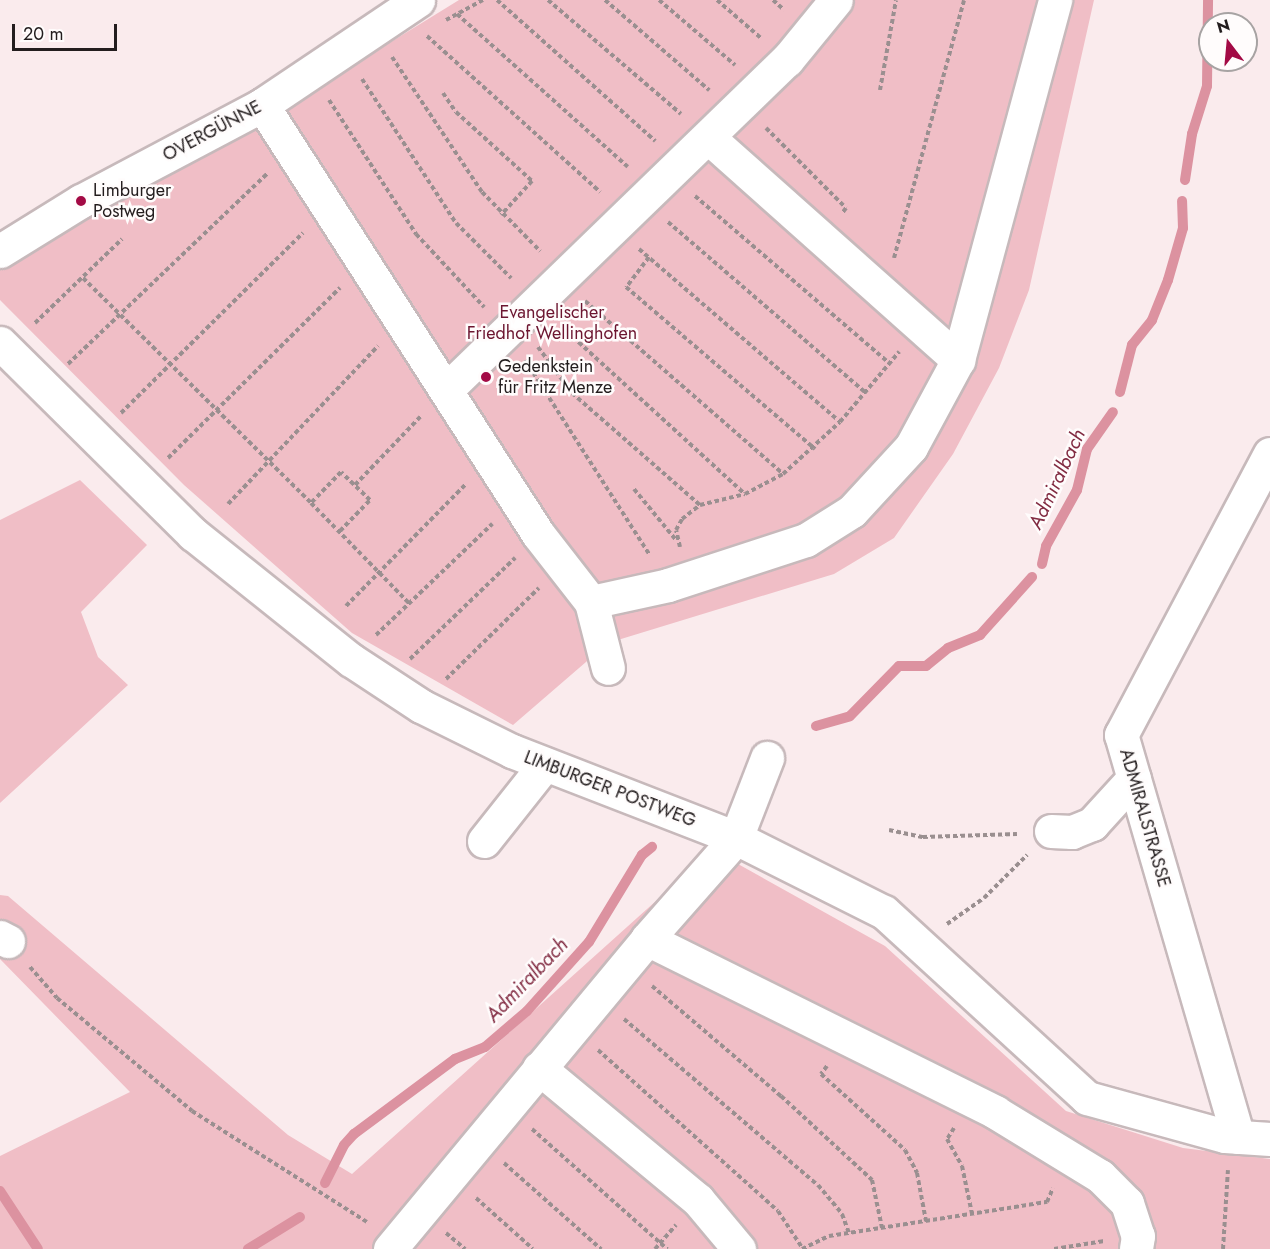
<!DOCTYPE html>
<meta charset="utf-8">
<style>
body{margin:0}
#map{position:relative;width:1270px;height:1249px;overflow:hidden;background:#faebed;font-family:Jost,sans-serif}
div>[style]{position:absolute}
[style*='--x']{left:calc(var(--x)*1px);top:calc(var(--y)*1px);width:calc(var(--w)*1px);rotate:calc(var(--a)*1deg)}
.green>*{inset:0;background:#f0bec6}
.stream>*{height:10px;margin:-5px;padding:0 5px;transform-origin:5px;border-radius:5px;background:#dc92a0}
.path>*{height:4px;margin-top:-2px;transform-origin:0;background:repeating-linear-gradient(90deg,#9a8f90 0 4.5px,transparent 0 7.5px)}
.roads{filter:drop-shadow(2px 0 #c7b9bb) drop-shadow(-2px 0 #c7b9bb) drop-shadow(0 2px #c7b9bb) drop-shadow(0 -2px #c7b9bb)}
.minor>*{height:33px;margin:-16.5px;padding:0 16.5px;transform-origin:16.5px;border-radius:16.5px;background:#fff}
.dots>*{width:16px;height:16px;translate:-50% -50%;box-sizing:border-box;border:3px solid #fffcfc;border-radius:50%}
span{translate:-50% -50%;white-space:nowrap;text-align:center;line-height:1.15;-webkit-text-stroke:5px #fffcfc;paint-order:stroke}
.street-label{font-size:18px;color:#231d1e}
.poi-label{font-size:18px;color:#231d1e}
.left{translate:0 -50%;text-align:left}
.park-label{font-size:18px;color:#6c1530}
.water-label{font-size:20px;color:#822b42;font-style:italic}
.north{position:absolute;left:1198px;top:12px;width:60px;height:60px;box-sizing:border-box;background:#fffcfc;border:2px solid #a7a3a3;border-radius:50%;rotate:344deg;font-size:16px;font-weight:700;line-height:24px;text-align:center;color:#231d1e}
.north::after{content:'';display:block;margin:auto;width:21px;height:27px;background:#a30a45;clip-path:polygon(50% 0,100% 100%,50% 72%,0 100%)}
.scale{position:absolute;left:12px;top:24px;width:105px;height:27px;box-sizing:border-box;border:3px solid #231d1e;border-top:0;padding-left:8px;font-size:18px;line-height:21px;white-space:nowrap;color:#231d1e;-webkit-text-stroke:4px #fffcfc;paint-order:stroke}
</style>
<div id="map">
<div class="green">
<i style="clip-path:polygon(459px 0,1094px 0,1029px 290px,999px 368px,953px 454px,894px 538px,834px 574px,608px 643px,513px 725px,352px 633px,184px 485px,0 300px,0 268px,266px 119px)"></i>
<i style="clip-path:polygon(80px 480px,147px 545px,81px 612px,98px 657px,128px 685px,0 803px,0 520px)"></i>
<i style="clip-path:polygon(738px 864px,885px 946px,1066px 1111px,1183px 1148px,1270px 1159px,1270px 1249px,0 1249px,0 1156px,130px 1092px,0 959px,0 895px,8px 896px,288px 1135px,352px 1174px,696px 865px)"></i>
</div>
<div class="stream">
<i style="--x:1185;--y:180;--w:47;--a:-81.3"></i>
<i style="--x:1192;--y:134;--w:50;--a:-72.6"></i>
<i style="--x:1207;--y:86;--w:86;--a:-89.3"></i>
<i style="--x:1120;--y:392;--w:49;--a:-75.7"></i>
<i style="--x:1132;--y:345;--w:32;--a:-51"></i>
<i style="--x:1152;--y:320;--w:43;--a:-68.2"></i>
<i style="--x:1168;--y:280;--w:54;--a:-73.9"></i>
<i style="--x:1183;--y:228;--w:27;--a:-92"></i>
<i style="--x:1042;--y:564;--w:18;--a:-77"></i>
<i style="--x:1046;--y:546;--w:64;--a:-61"></i>
<i style="--x:1077;--y:490;--w:42;--a:-76.3"></i>
<i style="--x:1087;--y:449;--w:45;--a:-54.9"></i>
<i style="--x:816;--y:726;--w:35;--a:-16"></i>
<i style="--x:850;--y:716;--w:70;--a:-45.6"></i>
<i style="--x:899;--y:666;--w:27;--a:0"></i>
<i style="--x:926;--y:666;--w:28;--a:-39"></i>
<i style="--x:948;--y:648;--w:35;--a:-22"></i>
<i style="--x:980;--y:635;--w:78;--a:-48.1"></i>
<i style="--x:325;--y:1183;--w:42;--a:-63.4"></i>
<i style="--x:344;--y:1145;--w:15;--a:-48"></i>
<i style="--x:354;--y:1134;--w:126;--a:-36.6"></i>
<i style="--x:455;--y:1059;--w:32;--a:-22"></i>
<i style="--x:485;--y:1047;--w:55;--a:-40.6"></i>
<i style="--x:527;--y:1011;--w:93;--a:-48.1"></i>
<i style="--x:589;--y:942;--w:102;--a:-58.7"></i>
<i style="--x:642;--y:855;--w:13;--a:-39"></i>
<i style="--x:0;--y:1191;--w:69;--a:56.8"></i>
<i style="--x:248;--y:1249;--w:61;--a:-31.6"></i>
</div>
<div class="path">
<i style="--x:497;--y:0;--w:212;--a:41.7"></i>
<i style="--x:548;--y:0;--w:175;--a:40.6"></i>
<i style="--x:605;--y:0;--w:138;--a:40.9"></i>
<i style="--x:659;--y:0;--w:100;--a:40.5"></i>
<i style="--x:717;--y:0;--w:58;--a:40.8"></i>
<i style="--x:773;--y:0;--w:15;--a:42"></i>
<i style="--x:457;--y:14;--w:229;--a:41.8"></i>
<i style="--x:446;--y:20;--w:42;--a:-28.4"></i>
<i style="--x:427;--y:36;--w:233;--a:42"></i>
<i style="--x:392;--y:57;--w:162;--a:56.3"></i>
<i style="--x:482;--y:192;--w:83;--a:45.5"></i>
<i style="--x:362;--y:79;--w:172;--a:56.9"></i>
<i style="--x:456;--y:223;--w:78;--a:45"></i>
<i style="--x:880;--y:90;--w:91;--a:-79.9"></i>
<i style="--x:443;--y:93;--w:23;--a:56"></i>
<i style="--x:456;--y:112;--w:103;--a:42.2"></i>
<i style="--x:532;--y:181;--w:46;--a:132.4"></i>
<i style="--x:329;--y:100;--w:160;--a:57"></i>
<i style="--x:416;--y:234;--w:100;--a:47"></i>
<i style="--x:766;--y:128;--w:113;--a:45"></i>
<i style="--x:846;--y:208;--w:5;--a:127"></i>
<i style="--x:695;--y:196;--w:256;--a:40.7"></i>
<i style="--x:668;--y:222;--w:260;--a:40.8"></i>
<i style="--x:639;--y:249;--w:265;--a:40.7"></i>
<i style="--x:649;--y:257;--w:38;--a:127"></i>
<i style="--x:626;--y:287;--w:249;--a:40.6"></i>
<i style="--x:894;--y:258;--w:267;--a:-74.8"></i>
<i style="--x:83;--y:278;--w:320;--a:44.6"></i>
<i style="--x:585;--y:301;--w:263;--a:41.1"></i>
<i style="--x:35;--y:323;--w:121;--a:-44"></i>
<i style="--x:562;--y:327;--w:248;--a:42.4"></i>
<i style="--x:538;--y:347;--w:57;--a:53.5"></i>
<i style="--x:572;--y:393;--w:170;--a:41.2"></i>
<i style="--x:525;--y:360;--w:230;--a:57.4"></i>
<i style="--x:68;--y:364;--w:275;--a:-43.7"></i>
<i style="--x:121;--y:413;--w:256;--a:-44.7"></i>
<i style="--x:168;--y:458;--w:242;--a:-44.7"></i>
<i style="--x:355;--y:485;--w:95;--a:-46.3"></i>
<i style="--x:634;--y:489;--w:66;--a:50.5"></i>
<i style="--x:228;--y:504;--w:218;--a:-46.5"></i>
<i style="--x:340;--y:531;--w:43;--a:-45.9"></i>
<i style="--x:370;--y:500;--w:40;--a:-136"></i>
<i style="--x:341;--y:472;--w:43;--a:134.1"></i>
<i style="--x:311;--y:503;--w:140;--a:45.6"></i>
<i style="--x:680;--y:547;--w:17;--a:-103"></i>
<i style="--x:676;--y:530;--w:13;--a:-61"></i>
<i style="--x:682;--y:519;--w:23;--a:-38"></i>
<i style="--x:700;--y:505;--w:46;--a:-13.7"></i>
<i style="--x:745;--y:494;--w:43;--a:-27.8"></i>
<i style="--x:783;--y:474;--w:77;--a:-42.4"></i>
<i style="--x:840;--y:422;--w:92;--a:-49.9"></i>
<i style="--x:346;--y:606;--w:171;--a:-45.5"></i>
<i style="--x:376;--y:635;--w:161;--a:-43.7"></i>
<i style="--x:410;--y:659;--w:146;--a:-43.9"></i>
<i style="--x:446;--y:679;--w:130;--a:-44.4"></i>
<i style="--x:889;--y:830;--w:35;--a:12"></i>
<i style="--x:923;--y:837;--w:94;--a:-1.8"></i>
<i style="--x:947;--y:924;--w:45;--a:-35.1"></i>
<i style="--x:984;--y:898;--w:61;--a:-45"></i>
<i style="--x:30;--y:967;--w:41;--a:48.9"></i>
<i style="--x:57;--y:998;--w:176;--a:39.9"></i>
<i style="--x:192;--y:1111;--w:207;--a:32.4"></i>
<i style="--x:652;--y:986;--w:170;--a:40.5"></i>
<i style="--x:781;--y:1096;--w:124;--a:42.7"></i>
<i style="--x:872;--y:1180;--w:49;--a:78.2"></i>
<i style="--x:624;--y:1019;--w:255;--a:40.6"></i>
<i style="--x:818;--y:1185;--w:38;--a:50"></i>
<i style="--x:842;--y:1214;--w:20;--a:70"></i>
<i style="--x:598;--y:1050;--w:241;--a:41.8"></i>
<i style="--x:778;--y:1211;--w:45;--a:56.7"></i>
<i style="--x:827;--y:1066;--w:10;--a:127"></i>
<i style="--x:821;--y:1074;--w:113;--a:42.1"></i>
<i style="--x:905;--y:1150;--w:26;--a:62"></i>
<i style="--x:917;--y:1173;--w:49;--a:79.4"></i>
<i style="--x:954;--y:1128;--w:13;--a:122"></i>
<i style="--x:947;--y:1139;--w:31;--a:61"></i>
<i style="--x:962;--y:1166;--w:49;--a:78.2"></i>
<i style="--x:532;--y:1129;--w:181;--a:41.6"></i>
<i style="--x:504;--y:1163;--w:130;--a:41.6"></i>
<i style="--x:476;--y:1198;--w:76;--a:41.8"></i>
<i style="--x:446;--y:1233;--w:25;--a:40"></i>
<i style="--x:655;--y:1249;--w:32;--a:-49"></i>
<i style="--x:802;--y:1249;--w:30;--a:-26"></i>
<i style="--x:829;--y:1236;--w:221;--a:-8.9"></i>
<i style="--x:1047;--y:1202;--w:15;--a:-67"></i>
<i style="--x:1054;--y:1249;--w:51;--a:-9.1"></i>
<i style="--x:1223;--y:1249;--w:79;--a:-86.4"></i>
</div>
<div class="roads">
<div class="minor">
<i style="--x:262;--y:105;--w:510;--a:57.24"></i>
<i style="--x:538;--y:534;--w:86;--a:52.1"></i>
<i style="--x:591;--y:602;--w:68;--a:75.6"></i>
<i style="--x:709;--y:138;--w:334;--a:41.7"></i>
<i style="--x:0;--y:251;--w:95;--a:-31.7"></i>
<i style="--x:81;--y:201;--w:205;--a:-27.9"></i>
<i style="--x:262;--y:105;--w:188;--a:-33.9"></i>
<i style="--x:0;--y:343;--w:272;--a:44.7"></i>
<i style="--x:193;--y:534;--w:202;--a:38.6"></i>
<i style="--x:351;--y:660;--w:84;--a:33.3"></i>
<i style="--x:421;--y:706;--w:102;--a:26.3"></i>
<i style="--x:512;--y:751;--w:240;--a:21.2"></i>
<i style="--x:736;--y:838;--w:165;--a:26.6"></i>
<i style="--x:884;--y:912;--w:275;--a:42.5"></i>
<i style="--x:1087;--y:1098;--w:143;--a:15.4"></i>
<i style="--x:1225;--y:1136;--w:45;--a:3.8"></i>
<i style="--x:446;--y:390;--w:475;--a:-44.1"></i>
<i style="--x:787;--y:60;--w:77;--a:-50.8"></i>
<i style="--x:591;--y:602;--w:79;--a:-12.4"></i>
<i style="--x:668;--y:585;--w:145;--a:-18.1"></i>
<i style="--x:806;--y:540;--w:54;--a:-32.2"></i>
<i style="--x:852;--y:511;--w:87;--a:-47.3"></i>
<i style="--x:911;--y:447;--w:99;--a:-61.6"></i>
<i style="--x:958;--y:360;--w:373;--a:-74.9"></i>
<i style="--x:1051;--y:831;--w:21;--a:3"></i>
<i style="--x:1072;--y:832;--w:22;--a:-22"></i>
<i style="--x:1092;--y:824;--w:62;--a:-47.6"></i>
<i style="--x:484;--y:841;--w:98;--a:-51.6"></i>
<i style="--x:0;--y:937;--w:9;--a:27"></i>
<i style="--x:647;--y:939;--w:135;--a:-48.6"></i>
<i style="--x:736;--y:838;--w:86;--a:-68.8"></i>
<i style="--x:539;--y:1068;--w:207;--a:39.7"></i>
<i style="--x:698;--y:1200;--w:64;--a:50.1"></i>
<i style="--x:1238;--y:1137;--w:419;--a:-106.2"></i>
<i style="--x:1121;--y:735;--w:318;--a:-62.1"></i>
<i style="--x:390;--y:1249;--w:403;--a:-50.3"></i>
<i style="--x:647;--y:939;--w:389;--a:26.4"></i>
<i style="--x:995;--y:1112;--w:123;--a:31.4"></i>
<i style="--x:1100;--y:1176;--w:38;--a:45"></i>
<i style="--x:1127;--y:1203;--w:35;--a:72"></i>
<i style="--x:1138;--y:1236;--w:13;--a:99"></i>
</div>
</div>
<div class="dots">
<i style="left:81px;top:201px;background:#a30a45"></i>
<i style="left:486px;top:377px;background:#a30a45"></i>
</div>
<div class="street-label">
<span style="left:212px;top:131px;rotate:-28deg">OVERGÜNNE</span>
<span style="left:610px;top:789px;rotate:21deg">LIMBURGER POSTWEG</span>
<span style="left:1145px;top:818px;rotate:74deg">ADMIRALSTRASSE</span>
</div>
<div class="poi-label">
<span class="left" style="left:93px;top:201px">Limburger<br>Postweg</span>
<span class="left" style="left:498px;top:377px">Gedenkstein<br>für Fritz Menze</span>
</div>
<div class="park-label">
<span style="left:552px;top:323px">Evangelischer<br>Friedhof Wellinghofen</span>
</div>
<div class="water-label">
<span style="left:1057px;top:479px;rotate:-65deg">Admiralbach</span>
<span style="left:527px;top:980px;rotate:-46deg">Admiralbach</span>
</div>
<div class="north">N</div>
<div class="scale">20 m</div>
</div>
